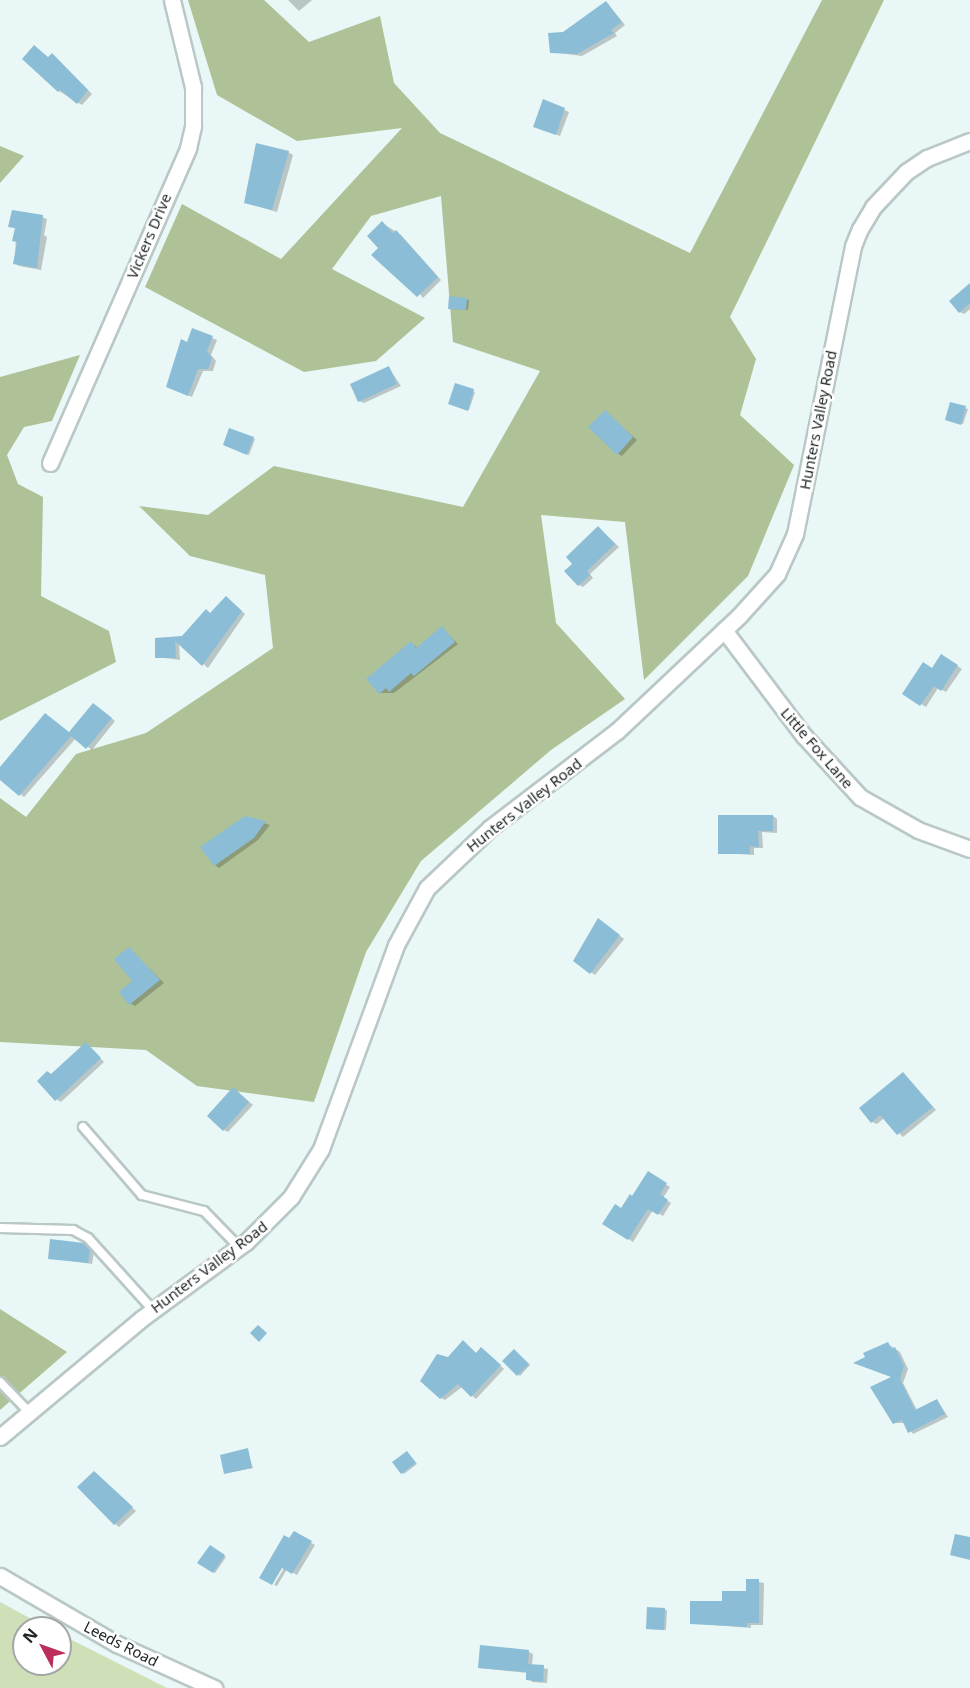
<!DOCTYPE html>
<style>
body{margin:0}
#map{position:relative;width:970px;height:1688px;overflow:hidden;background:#e9f7f7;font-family:"Noto Sans",sans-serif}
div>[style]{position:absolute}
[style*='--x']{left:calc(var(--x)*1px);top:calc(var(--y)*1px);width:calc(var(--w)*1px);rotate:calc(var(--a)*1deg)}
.green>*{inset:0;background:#cfe0b9}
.forest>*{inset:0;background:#afc196}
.shadow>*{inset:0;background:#0003}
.building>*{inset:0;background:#8cbdd6}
.roads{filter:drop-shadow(2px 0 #bac7c7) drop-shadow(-2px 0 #bac7c7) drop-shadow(0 2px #bac7c7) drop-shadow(0 -2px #bac7c7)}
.service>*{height:8px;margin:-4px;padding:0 4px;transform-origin:4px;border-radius:4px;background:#fff}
.minor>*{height:15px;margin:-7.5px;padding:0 7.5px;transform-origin:7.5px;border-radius:7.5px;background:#fff}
span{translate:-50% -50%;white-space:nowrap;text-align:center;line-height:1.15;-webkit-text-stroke:5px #fff;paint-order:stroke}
.street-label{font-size:15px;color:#1f2424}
.north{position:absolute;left:12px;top:1616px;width:60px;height:60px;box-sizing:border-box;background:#fff;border:2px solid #a5a7a7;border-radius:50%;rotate:311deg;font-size:16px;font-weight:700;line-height:24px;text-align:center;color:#1f2424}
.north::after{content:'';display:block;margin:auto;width:21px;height:27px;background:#bd2f5b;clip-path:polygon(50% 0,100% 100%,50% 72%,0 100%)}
</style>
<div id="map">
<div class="green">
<i style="clip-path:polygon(0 1602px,48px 1628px,24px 1628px,24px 1664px,60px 1664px,60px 1634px,167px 1688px,0 1688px)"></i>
</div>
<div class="forest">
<i style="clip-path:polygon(188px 0,264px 0,309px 42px,380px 16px,394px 83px,440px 133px,690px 253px,822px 0,884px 0,730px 317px,756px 359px,740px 415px,794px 465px,748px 576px,644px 680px,625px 522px,541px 515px,556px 623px,625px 699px,551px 750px,421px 861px,366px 952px,314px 1102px,197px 1086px,146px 1050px,0 1042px,0 798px,26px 817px,76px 754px,146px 733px,273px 648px,265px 575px,190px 556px,139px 506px,208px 515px,274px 466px,463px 507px,540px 371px,453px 342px,441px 196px,371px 216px,332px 269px,425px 318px,376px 361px,304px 372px,145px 287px,182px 204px,281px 259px,402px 128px,297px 141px,217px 95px)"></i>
<i style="clip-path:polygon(0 146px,24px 156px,0 183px)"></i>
<i style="clip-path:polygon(80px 355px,52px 421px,24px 427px,7px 455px,18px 484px,43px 497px,41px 596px,109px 631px,116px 662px,0 721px,0 377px)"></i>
<i style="clip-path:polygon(0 1309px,67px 1352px,0 1410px)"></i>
</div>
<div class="shadow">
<i style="clip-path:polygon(288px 0,312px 0,299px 11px)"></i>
<i style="clip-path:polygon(606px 2px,625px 25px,615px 33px,617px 36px,582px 56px,551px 52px,563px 34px)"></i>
<i style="clip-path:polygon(56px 58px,92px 94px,82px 105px,59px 91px,49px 59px)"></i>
<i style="clip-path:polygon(544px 101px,569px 112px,560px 136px,539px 128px)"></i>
<i style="clip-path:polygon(288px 152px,293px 155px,277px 212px,246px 203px)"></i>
<i style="clip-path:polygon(42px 217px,47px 219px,44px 235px,47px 237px,41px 270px,19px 266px,15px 263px,16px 229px,10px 226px)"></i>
<i style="clip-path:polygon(382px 223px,401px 235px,441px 280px,423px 298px,381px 248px)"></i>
<i style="clip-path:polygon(970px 285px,970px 309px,964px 314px,960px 312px)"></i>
<i style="clip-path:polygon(451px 298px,469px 300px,468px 310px,451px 309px)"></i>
<i style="clip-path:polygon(193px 330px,217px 340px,211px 355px,216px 361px,213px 371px,203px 371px,192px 397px,173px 389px)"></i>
<i style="clip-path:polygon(389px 368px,401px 386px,364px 403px,359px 401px)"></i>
<i style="clip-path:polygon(456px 385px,475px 392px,469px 410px,451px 404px)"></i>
<i style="clip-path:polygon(951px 404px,968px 409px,963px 424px,948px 420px)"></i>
<i style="clip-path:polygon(605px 412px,637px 440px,622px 456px,618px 454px)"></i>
<i style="clip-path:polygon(230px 429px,255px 439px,249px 455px,224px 445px)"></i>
<i style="clip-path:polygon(599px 528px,619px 547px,590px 574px,593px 578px,583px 587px,579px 585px,574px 564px)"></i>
<i style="clip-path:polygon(230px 601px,245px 614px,208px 668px,179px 643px,180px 660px,157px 657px,157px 639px,183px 637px)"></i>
<i style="clip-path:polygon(442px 628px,458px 644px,394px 693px,380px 693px,411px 643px,418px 648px)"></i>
<i style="clip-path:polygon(942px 656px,962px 669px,946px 692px,938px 688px,926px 707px,904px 694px,933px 670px)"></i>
<i style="clip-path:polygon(98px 707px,115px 721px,92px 750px,76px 738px,24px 797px,0 778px,0 769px,69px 734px)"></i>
<i style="clip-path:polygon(773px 816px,777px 819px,777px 833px,762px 832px,763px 848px,754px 848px,754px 855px,720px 853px)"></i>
<i style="clip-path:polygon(245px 817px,270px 825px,258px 840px,219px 868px,215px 865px)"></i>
<i style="clip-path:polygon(603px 923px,624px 939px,595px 975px,575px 961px)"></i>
<i style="clip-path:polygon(129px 949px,164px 983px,135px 1006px,130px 1003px,134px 981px)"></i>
<i style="clip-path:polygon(86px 1044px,104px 1062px,61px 1102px,56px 1099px,52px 1075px)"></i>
<i style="clip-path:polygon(903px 1073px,936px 1110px,903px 1137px,884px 1118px,877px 1124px,872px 1122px)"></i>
<i style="clip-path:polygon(234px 1089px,253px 1105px,228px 1132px,224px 1130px)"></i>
<i style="clip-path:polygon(648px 1173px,670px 1187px,663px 1198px,671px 1203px,663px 1216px,653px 1210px,633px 1242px,604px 1223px,633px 1198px)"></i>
<i style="clip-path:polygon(84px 1244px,94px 1252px,92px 1264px,50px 1258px)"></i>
<i style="clip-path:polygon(888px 1344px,900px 1352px,908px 1369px,903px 1383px,917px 1410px,937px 1400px,948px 1417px,913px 1434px,905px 1423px,894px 1423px)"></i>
<i style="clip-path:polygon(467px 1345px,477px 1354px,486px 1352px,504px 1369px,476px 1399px,462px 1387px,445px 1400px,441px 1398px)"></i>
<i style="clip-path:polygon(516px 1352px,530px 1365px,520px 1376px,504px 1361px)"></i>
<i style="clip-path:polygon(247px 1450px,253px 1468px,226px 1473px)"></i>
<i style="clip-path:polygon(409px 1454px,417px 1464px,404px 1474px,402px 1473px)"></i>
<i style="clip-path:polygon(94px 1473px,136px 1511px,119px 1527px,115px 1524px)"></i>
<i style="clip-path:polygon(294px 1533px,315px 1545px,297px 1575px,287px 1569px,277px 1586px,274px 1585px,287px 1563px)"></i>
<i style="clip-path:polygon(210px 1547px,226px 1557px,215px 1573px,199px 1563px)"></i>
<i style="clip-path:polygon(747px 1580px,764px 1583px,763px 1625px,751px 1625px,751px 1628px,691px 1623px,747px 1592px)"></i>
<i style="clip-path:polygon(648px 1608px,667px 1610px,666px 1630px,649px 1629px)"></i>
<i style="clip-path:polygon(529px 1652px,533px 1654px,532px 1666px,548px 1669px,547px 1683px,532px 1682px,528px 1673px,480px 1668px)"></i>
</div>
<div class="building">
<i style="clip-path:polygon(606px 1px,622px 22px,611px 30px,614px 33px,577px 54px,550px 53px,548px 33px,563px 32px)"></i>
<i style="clip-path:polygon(34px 45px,48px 57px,52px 53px,88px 90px,77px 104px,60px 90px,58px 92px,22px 59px)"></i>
<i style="clip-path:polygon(543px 99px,565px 108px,556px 135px,533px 127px)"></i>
<i style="clip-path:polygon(256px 143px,289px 151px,272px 210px,244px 203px)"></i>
<i style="clip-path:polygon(12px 210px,43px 215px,37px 268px,13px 264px,17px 242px,12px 241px,15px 228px,8px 227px)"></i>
<i style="clip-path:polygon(382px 221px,393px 233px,396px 230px,438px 277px,417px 297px,371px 255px,378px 248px,367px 236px)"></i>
<i style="clip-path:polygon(970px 283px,970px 303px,959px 313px,949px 301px)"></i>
<i style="clip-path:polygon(449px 296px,467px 298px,466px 310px,448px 309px)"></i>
<i style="clip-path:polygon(192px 328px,213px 336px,207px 351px,212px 358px,208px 369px,198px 369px,188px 396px,166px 387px,181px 339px,187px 342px)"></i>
<i style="clip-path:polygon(389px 366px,397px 384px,358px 402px,350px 384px)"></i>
<i style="clip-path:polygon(455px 383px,474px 389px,468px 411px,448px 404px)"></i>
<i style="clip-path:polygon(950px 402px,966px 406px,961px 425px,945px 420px)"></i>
<i style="clip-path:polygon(605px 410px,633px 437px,617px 455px,588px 427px)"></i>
<i style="clip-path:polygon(229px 428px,254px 437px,247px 455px,223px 445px)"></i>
<i style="clip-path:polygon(598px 526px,615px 544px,587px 571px,590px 575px,578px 586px,564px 571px,572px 564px,566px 557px)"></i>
<i style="clip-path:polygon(226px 596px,242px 611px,202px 666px,175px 641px,176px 658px,155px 658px,155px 638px,182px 636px,206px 609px,210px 613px)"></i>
<i style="clip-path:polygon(442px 626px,455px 642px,414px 676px,411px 673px,389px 692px,386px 688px,379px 694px,366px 679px,411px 641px,416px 648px)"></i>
<i style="clip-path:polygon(941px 654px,958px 665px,941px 691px,934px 686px,920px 706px,902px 694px,923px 662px,932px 668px)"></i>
<i style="clip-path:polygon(93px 703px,112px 718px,86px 749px,71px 736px,19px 796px,0 780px,0 767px,45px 713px,69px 732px)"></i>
<i style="clip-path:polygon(718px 815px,773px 815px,773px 831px,758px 831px,759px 847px,750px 846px,750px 854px,718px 854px)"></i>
<i style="clip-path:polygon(245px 816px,266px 821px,254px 838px,214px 866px,200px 847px)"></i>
<i style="clip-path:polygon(598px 918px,620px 935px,590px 974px,573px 961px)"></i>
<i style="clip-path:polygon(129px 947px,160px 980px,129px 1005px,119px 992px,132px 981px,114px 959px)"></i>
<i style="clip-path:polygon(86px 1042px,101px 1058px,55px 1101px,37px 1081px,47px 1071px,51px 1074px)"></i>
<i style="clip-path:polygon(903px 1072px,933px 1107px,897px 1135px,880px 1115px,871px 1123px,859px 1108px)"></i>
<i style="clip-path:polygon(233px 1087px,249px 1102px,223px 1131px,207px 1116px)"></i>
<i style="clip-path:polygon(648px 1171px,667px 1183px,660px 1194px,668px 1200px,658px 1215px,648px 1209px,628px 1240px,602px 1224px,615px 1204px,621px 1208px,630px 1194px,632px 1196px)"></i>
<i style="clip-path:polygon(50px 1239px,84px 1243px,90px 1249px,88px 1263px,48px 1259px)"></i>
<i style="clip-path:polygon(258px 1325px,267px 1333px,259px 1342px,250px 1333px)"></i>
<i style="clip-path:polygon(463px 1340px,476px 1353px,481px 1347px,501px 1365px,471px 1397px,458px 1384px,440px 1399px,420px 1381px,437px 1354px,448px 1357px)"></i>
<i style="clip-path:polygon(888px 1342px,892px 1349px,895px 1347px,904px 1366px,900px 1379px,915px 1410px,937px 1399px,945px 1414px,908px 1433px,902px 1420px,893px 1424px,870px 1387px,891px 1377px,853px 1363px,865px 1357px,863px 1353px)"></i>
<i style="clip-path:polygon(514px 1349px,529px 1364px,517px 1376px,502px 1361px)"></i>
<i style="clip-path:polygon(248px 1448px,252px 1468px,224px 1474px,220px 1455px)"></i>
<i style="clip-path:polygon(407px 1451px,416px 1463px,401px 1474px,392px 1462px)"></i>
<i style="clip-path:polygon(94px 1471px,133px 1507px,114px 1525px,77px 1487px)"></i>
<i style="clip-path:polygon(294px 1531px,312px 1541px,292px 1574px,282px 1568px,272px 1585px,259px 1578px,284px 1535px,289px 1538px)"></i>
<i style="clip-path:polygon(955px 1534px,970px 1537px,970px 1560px,950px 1555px)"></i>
<i style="clip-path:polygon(210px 1545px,225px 1555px,213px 1573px,197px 1563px)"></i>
<i style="clip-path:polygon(746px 1579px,759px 1579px,759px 1623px,747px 1623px,747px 1627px,690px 1624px,690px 1601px,722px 1601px,722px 1591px,746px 1591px)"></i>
<i style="clip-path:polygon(647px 1607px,665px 1608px,664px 1630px,646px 1629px)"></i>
<i style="clip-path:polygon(480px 1645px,529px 1650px,528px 1664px,544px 1665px,543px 1682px,526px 1680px,526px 1672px,478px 1668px)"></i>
</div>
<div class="roads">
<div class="service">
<i style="--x:83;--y:1127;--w:90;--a:49.1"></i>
<i style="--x:142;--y:1195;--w:64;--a:14.5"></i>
<i style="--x:204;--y:1211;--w:50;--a:45.8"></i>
<i style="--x:0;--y:1228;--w:73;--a:1.6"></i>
<i style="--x:73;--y:1230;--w:17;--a:28"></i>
<i style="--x:88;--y:1238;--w:97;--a:47.9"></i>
<i style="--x:0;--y:1382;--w:40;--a:46"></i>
</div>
<div class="minor">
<i style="--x:50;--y:463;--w:344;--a:-66.3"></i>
<i style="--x:188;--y:148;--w:23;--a:-77"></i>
<i style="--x:193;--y:126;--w:39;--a:-90"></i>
<i style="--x:193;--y:87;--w:89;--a:-103.6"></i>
<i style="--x:724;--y:630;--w:133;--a:53"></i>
<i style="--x:804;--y:736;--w:83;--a:47.4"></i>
<i style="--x:860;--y:797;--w:67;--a:29.6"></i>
<i style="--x:918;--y:830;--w:55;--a:20.1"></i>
<i style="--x:0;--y:1437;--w:184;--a:-39.9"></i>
<i style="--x:141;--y:1319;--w:130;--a:-36.3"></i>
<i style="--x:246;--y:1242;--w:64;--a:-45"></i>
<i style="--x:291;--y:1197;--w:57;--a:-58"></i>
<i style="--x:321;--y:1149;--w:217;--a:-69.8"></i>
<i style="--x:396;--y:945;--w:65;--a:-61.5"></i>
<i style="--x:427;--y:888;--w:87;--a:-43.6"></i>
<i style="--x:490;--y:828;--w:160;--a:-37.4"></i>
<i style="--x:617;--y:731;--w:168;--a:-43.3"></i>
<i style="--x:739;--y:616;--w:57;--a:-47.9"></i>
<i style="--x:777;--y:574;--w:44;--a:-65.8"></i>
<i style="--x:795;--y:534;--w:294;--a:-78.6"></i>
<i style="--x:853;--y:246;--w:18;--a:-68"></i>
<i style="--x:860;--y:229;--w:26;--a:-59"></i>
<i style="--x:873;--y:207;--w:48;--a:-46.7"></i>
<i style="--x:906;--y:172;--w:25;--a:-34"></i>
<i style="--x:927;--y:158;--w:46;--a:-21.6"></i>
<i style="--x:0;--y:1576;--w:135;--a:30.2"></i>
<i style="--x:117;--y:1644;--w:107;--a:24.4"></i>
</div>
</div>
<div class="street-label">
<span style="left:149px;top:236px;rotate:-67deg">Vickers Drive</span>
<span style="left:818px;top:420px;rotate:-79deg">Hunters Valley Road</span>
<span style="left:817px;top:748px;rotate:49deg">Little Fox Lane</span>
<span style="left:524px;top:805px;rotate:-38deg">Hunters Valley Road</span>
<span style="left:209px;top:1267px;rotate:-37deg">Hunters Valley Road</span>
<span style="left:121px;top:1644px;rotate:27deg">Leeds Road</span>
</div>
<div class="north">N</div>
</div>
